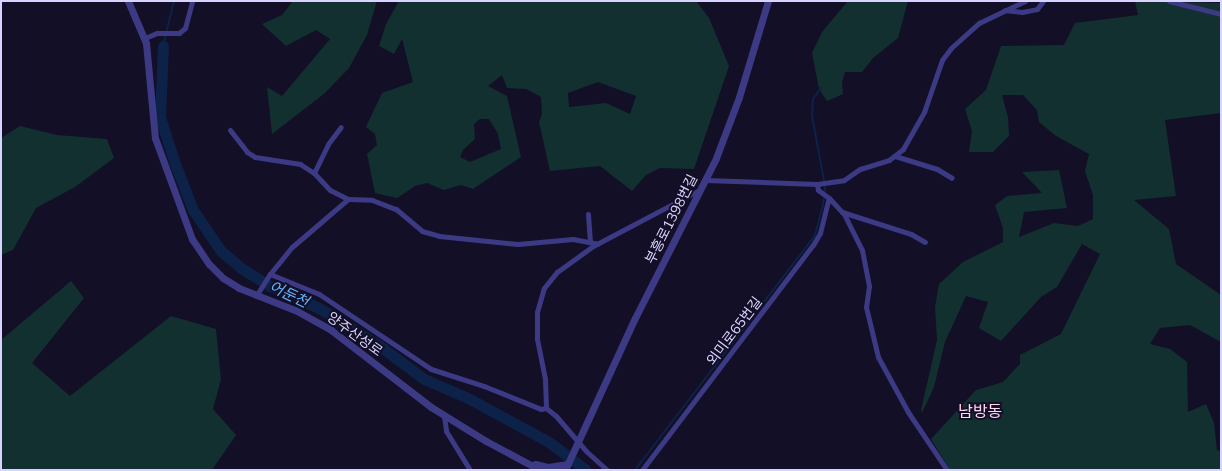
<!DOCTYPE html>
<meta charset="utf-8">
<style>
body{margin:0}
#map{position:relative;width:1222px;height:471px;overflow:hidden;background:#130f26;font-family:Mulish,"Noto Sans KR",sans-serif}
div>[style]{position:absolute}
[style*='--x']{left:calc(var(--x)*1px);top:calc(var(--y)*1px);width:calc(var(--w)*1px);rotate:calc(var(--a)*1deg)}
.green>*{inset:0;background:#12302f}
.stream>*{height:2px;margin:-1px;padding:0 1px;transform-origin:1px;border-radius:1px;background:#0c2248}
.river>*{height:11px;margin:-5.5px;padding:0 5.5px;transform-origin:5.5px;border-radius:5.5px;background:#0c2248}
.minor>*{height:5px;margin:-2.5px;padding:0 2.5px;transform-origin:2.5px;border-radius:2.5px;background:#3d3a85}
.tertiary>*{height:7px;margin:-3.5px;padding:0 3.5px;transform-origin:3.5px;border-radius:3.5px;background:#3d3a85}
span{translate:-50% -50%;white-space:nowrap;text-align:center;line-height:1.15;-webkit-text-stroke:4px #130f26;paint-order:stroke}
.street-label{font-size:14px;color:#d9d4ff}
.water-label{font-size:15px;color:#62b6ff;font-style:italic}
.quarter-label{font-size:16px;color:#ffd6f0}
.frame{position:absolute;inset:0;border:2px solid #d9d4ff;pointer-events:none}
</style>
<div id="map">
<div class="green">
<i style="clip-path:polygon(293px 1px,377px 1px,367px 35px,349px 68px,325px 93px,272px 134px,267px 87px,282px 96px,330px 39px,316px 30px,286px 46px,262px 24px,282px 15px)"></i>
<i style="clip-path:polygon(evenodd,399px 1px,696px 1px,709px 18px,729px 66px,694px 169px,660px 168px,646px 175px,632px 191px,600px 166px,550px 171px,539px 122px,542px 114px,541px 97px,526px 89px,507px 88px,502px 75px,488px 86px,507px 96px,521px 157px,473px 189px,461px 185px,444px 190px,427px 183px,415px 186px,397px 198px,375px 193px,367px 154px,377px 145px,375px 134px,366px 127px,382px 93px,413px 82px,402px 39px,394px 54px,379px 46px,386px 24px,399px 1px,598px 82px,636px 96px,630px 114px,606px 103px,569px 107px,568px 93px,598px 82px,399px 1px,480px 119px,489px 119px,498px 134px,501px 149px,470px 162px,460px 157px,463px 150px,475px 139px,474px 124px,480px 119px)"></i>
<i style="clip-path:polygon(848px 1px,908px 1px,898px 38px,873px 58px,862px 72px,845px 72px,842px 82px,843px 94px,827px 101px,819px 89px,812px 53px,822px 32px)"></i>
<i style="clip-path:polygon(1135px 1px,1221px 3px,1221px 113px,1165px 120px,1176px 196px,1134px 200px,1169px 229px,1176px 264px,1221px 295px,1221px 342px,1190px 325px,1160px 328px,1150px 344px,1170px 349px,1187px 362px,1188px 412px,1206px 404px,1214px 423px,1217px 450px,1221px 451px,1221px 470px,950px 470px,931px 439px,976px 390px,1003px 382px,1020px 364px,1020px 355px,1061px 334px,1100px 254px,1082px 244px,1057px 287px,1041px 297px,1001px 341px,979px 328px,988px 302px,966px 296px,945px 342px,934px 387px,922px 413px,921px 410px,937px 340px,935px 307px,939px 284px,963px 262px,1003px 242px,1003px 228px,995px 205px,1007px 196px,1042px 193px,1022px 172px,1059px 170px,1067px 208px,1024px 212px,1019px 237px,1054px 223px,1078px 226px,1093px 219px,1093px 195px,1085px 171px,1089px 154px,1056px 136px,1039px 122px,1037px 110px,1023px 95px,1002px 95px,1008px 117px,1009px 136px,993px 152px,969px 152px,972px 131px,965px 109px,986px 90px,1001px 46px,1064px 45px,1075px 23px,1138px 15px)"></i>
<i style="clip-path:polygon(20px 126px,57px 135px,107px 139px,114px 158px,75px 187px,36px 208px,13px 250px,1px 255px,1px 138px)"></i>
<i style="clip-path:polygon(71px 281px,84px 298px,32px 363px,70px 396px,171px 316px,216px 329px,221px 379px,213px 409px,236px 435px,212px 470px,1px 470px,1px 340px)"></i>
</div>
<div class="stream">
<i style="--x:163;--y:46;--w:46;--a:-76.3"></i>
<i style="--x:635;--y:470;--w:296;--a:-52.5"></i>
<i style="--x:815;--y:235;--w:30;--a:-75"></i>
<i style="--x:823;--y:206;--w:20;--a:-84"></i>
<i style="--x:825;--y:186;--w:71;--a:-100.5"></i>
<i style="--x:812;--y:116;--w:17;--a:-87"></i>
<i style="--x:813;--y:99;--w:14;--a:-54"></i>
</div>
<div class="river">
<i style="--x:163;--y:46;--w:71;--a:92.4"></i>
<i style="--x:160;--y:117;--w:46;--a:72.3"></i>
<i style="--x:174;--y:161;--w:53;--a:68.8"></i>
<i style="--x:193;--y:210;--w:50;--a:55.7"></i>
<i style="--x:221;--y:251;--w:26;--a:40"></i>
<i style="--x:241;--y:268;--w:34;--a:32"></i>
<i style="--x:270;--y:286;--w:54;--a:24.2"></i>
<i style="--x:319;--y:308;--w:72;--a:31.9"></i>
<i style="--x:380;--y:346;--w:55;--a:36.9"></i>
<i style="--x:424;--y:379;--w:48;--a:23.4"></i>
<i style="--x:468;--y:398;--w:92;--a:28.5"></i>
<i style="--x:549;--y:442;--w:46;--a:37.1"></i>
</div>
<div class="minor">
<i style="--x:1169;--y:1;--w:54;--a:14"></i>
<i style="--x:1005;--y:10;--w:17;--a:7"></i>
<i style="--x:1022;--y:12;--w:15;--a:-11"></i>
<i style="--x:1037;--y:9;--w:10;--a:-53"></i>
<i style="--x:145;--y:38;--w:13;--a:-23"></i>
<i style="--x:157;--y:33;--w:22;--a:0"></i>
<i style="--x:179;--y:33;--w:8;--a:-40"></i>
<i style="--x:185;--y:28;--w:28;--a:-75"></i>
<i style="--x:230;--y:130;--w:28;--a:52"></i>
<i style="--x:247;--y:152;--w:9;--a:32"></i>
<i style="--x:255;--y:157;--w:46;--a:8.8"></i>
<i style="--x:300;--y:164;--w:17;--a:33"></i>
<i style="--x:314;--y:173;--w:23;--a:47"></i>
<i style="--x:330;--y:190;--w:20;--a:27"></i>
<i style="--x:895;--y:156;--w:44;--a:17.2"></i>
<i style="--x:937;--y:169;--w:17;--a:31"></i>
<i style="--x:314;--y:173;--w:32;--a:-64"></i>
<i style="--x:328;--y:144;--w:21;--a:-53"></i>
<i style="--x:706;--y:180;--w:111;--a:2.1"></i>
<i style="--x:817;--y:184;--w:27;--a:-8"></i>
<i style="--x:844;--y:180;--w:19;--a:-35"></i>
<i style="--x:860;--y:169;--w:30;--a:-17"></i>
<i style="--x:889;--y:160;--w:18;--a:-38"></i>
<i style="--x:903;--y:149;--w:43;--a:-60.4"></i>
<i style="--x:924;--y:112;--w:55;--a:-70.9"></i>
<i style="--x:942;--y:60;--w:15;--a:-53"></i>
<i style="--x:951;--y:48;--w:38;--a:-42"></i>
<i style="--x:979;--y:23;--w:51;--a:-25.6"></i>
<i style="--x:817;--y:184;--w:6;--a:81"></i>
<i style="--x:818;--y:190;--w:14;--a:36"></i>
<i style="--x:829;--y:198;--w:22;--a:47"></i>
<i style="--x:844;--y:214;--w:40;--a:63.4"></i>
<i style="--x:862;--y:250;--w:37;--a:79"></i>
<i style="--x:869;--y:286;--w:21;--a:98"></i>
<i style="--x:866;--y:307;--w:51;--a:76.5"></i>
<i style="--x:878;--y:357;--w:63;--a:61.4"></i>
<i style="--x:908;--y:412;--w:70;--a:56.1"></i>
<i style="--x:842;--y:212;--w:72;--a:17.7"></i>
<i style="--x:911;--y:234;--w:16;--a:30"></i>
<i style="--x:588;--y:214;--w:27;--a:86"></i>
<i style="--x:270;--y:274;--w:53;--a:22.2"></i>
<i style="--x:319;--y:294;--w:135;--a:33.8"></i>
<i style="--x:431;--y:369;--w:56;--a:17.8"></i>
<i style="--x:484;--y:386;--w:61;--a:22"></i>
<i style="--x:541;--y:409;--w:5;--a:-11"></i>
<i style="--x:546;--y:408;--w:13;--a:39"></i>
<i style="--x:556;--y:416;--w:46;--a:49.4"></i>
<i style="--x:586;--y:451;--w:28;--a:42"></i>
<i style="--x:256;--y:296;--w:26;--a:-58"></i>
<i style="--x:270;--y:274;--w:35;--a:-51"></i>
<i style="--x:292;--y:247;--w:74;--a:-40.6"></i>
<i style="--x:348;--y:199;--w:24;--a:2"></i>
<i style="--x:372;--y:200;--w:26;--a:21"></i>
<i style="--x:396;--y:209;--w:34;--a:40"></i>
<i style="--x:422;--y:231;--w:18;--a:16"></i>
<i style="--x:439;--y:236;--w:79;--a:5.8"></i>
<i style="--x:518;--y:244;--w:55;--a:-5.2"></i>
<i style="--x:573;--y:239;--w:25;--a:11"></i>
<i style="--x:546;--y:408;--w:29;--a:-92"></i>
<i style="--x:545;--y:379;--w:41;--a:-101.3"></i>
<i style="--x:537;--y:339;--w:27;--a:-90"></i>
<i style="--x:537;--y:312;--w:25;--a:-74"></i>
<i style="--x:544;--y:288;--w:21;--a:-51"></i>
<i style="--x:557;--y:272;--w:44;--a:-35.8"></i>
<i style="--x:593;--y:246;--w:122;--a:-27.8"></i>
<i style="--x:444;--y:416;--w:15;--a:82"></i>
<i style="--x:446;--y:431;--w:46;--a:58.4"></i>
<i style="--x:642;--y:470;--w:283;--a:-52.8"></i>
<i style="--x:813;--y:245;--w:14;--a:-60"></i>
<i style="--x:820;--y:233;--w:36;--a:-76"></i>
</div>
<div class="tertiary">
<i style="--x:128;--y:1;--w:46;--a:66.8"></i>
<i style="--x:146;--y:43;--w:95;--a:84.6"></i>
<i style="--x:155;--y:138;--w:108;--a:69.9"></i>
<i style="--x:192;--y:239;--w:30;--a:56"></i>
<i style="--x:209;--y:264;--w:20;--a:45"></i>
<i style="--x:223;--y:278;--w:19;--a:32"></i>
<i style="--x:239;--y:288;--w:62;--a:21.6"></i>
<i style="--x:297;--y:311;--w:39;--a:29"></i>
<i style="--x:331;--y:330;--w:126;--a:37.6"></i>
<i style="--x:431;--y:407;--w:65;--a:31.7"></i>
<i style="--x:486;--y:441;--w:61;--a:28.2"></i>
<i style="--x:535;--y:464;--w:13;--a:13"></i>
<i style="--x:548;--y:467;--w:20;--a:-9"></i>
<i style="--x:565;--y:470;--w:167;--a:-65.3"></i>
<i style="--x:635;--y:318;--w:179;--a:-63.1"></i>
<i style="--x:716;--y:158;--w:65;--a:-69.3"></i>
<i style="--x:739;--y:97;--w:100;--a:-73.2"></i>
</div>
<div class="street-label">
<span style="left:671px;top:219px;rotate:-63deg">부흥로1398번길</span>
<span style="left:734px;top:331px;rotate:-53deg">외미로65번길</span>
<span style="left:355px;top:334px;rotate:36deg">양주산성로</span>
</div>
<div class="water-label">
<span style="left:289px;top:294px;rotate:25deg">어둔천</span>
</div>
<div class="quarter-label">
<span style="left:980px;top:411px">남방동</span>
</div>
<div class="frame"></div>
</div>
